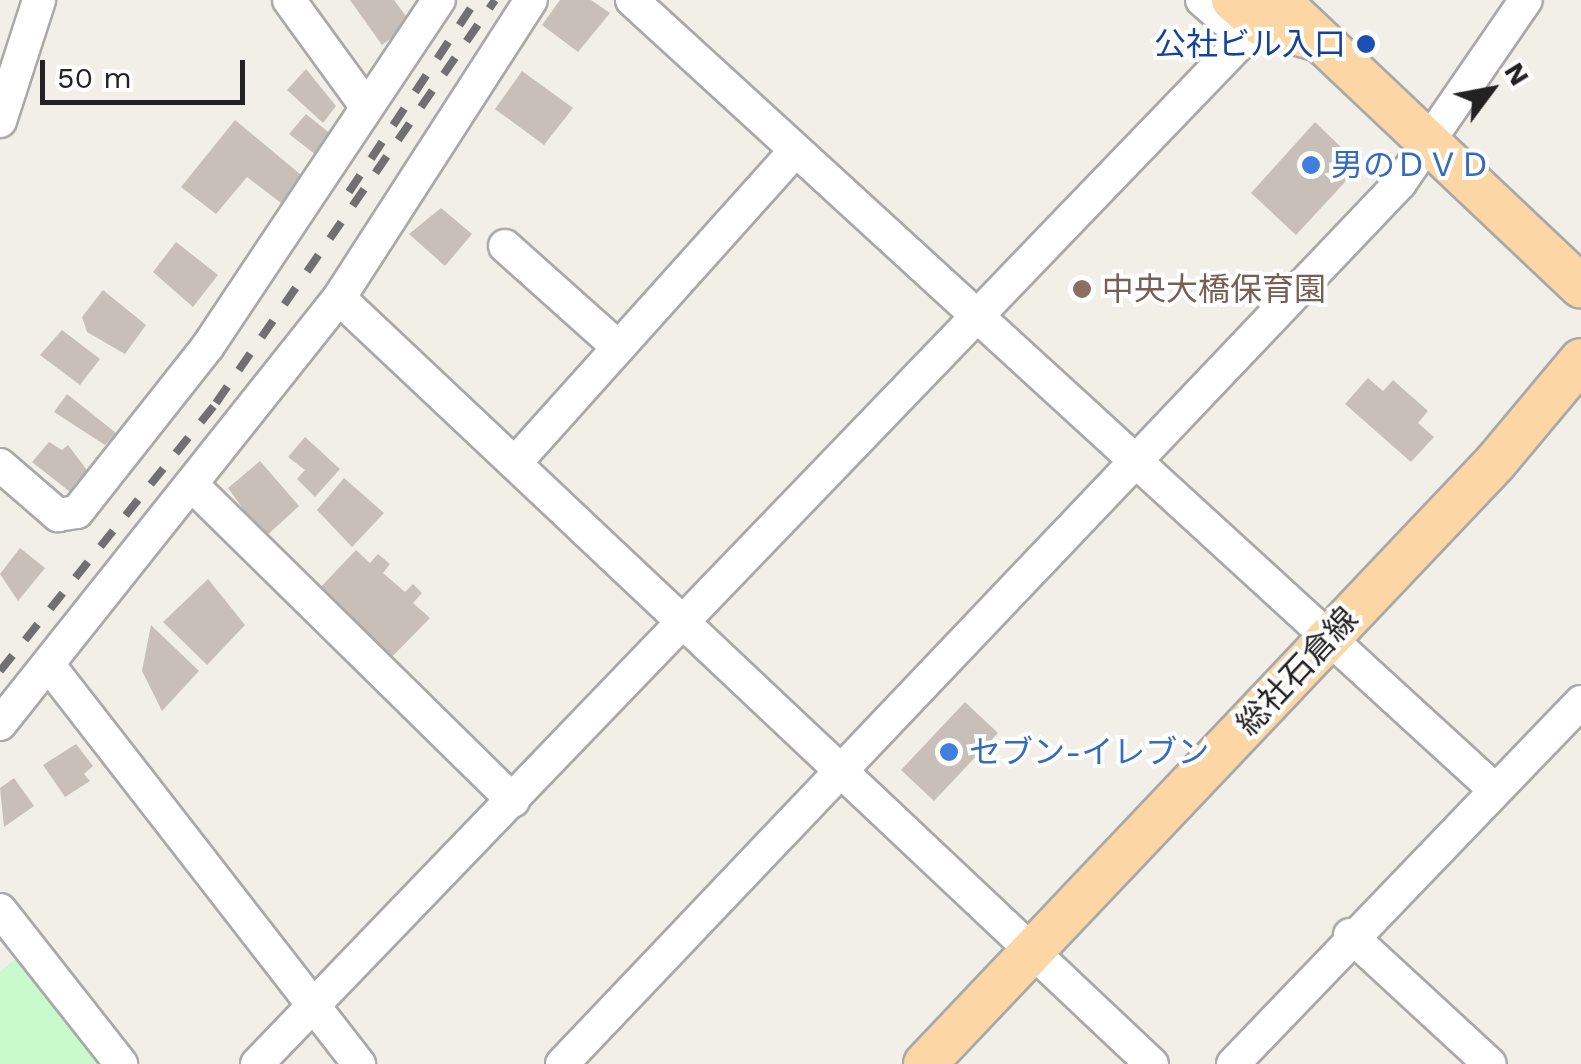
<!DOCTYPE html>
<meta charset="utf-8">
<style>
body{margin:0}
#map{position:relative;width:1581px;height:1064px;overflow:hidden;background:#f2efe9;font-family:"Work Sans","Noto Sans JP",sans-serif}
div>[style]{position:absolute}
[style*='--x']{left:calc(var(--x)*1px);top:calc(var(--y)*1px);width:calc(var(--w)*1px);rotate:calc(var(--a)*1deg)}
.park>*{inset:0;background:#c8facc}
.building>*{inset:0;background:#c7bfb8}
.roads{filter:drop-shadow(2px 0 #a9a9a9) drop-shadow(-2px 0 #a9a9a9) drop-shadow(0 2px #a9a9a9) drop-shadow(0 -2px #a9a9a9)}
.minor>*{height:32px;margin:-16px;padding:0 16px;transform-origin:16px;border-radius:16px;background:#fff}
.major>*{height:42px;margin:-21px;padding:0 21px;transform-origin:21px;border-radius:21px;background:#fcd6a4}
.rail>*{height:8px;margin-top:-4px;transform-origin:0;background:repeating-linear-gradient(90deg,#707070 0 20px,transparent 0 40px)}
.dots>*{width:28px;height:28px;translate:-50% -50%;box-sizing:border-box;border:5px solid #fff;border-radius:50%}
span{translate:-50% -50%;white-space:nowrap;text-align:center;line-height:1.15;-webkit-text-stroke:8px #fff;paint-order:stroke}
.transit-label{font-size:32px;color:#164399}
.right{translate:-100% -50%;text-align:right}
.shop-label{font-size:32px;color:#366cbe}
.left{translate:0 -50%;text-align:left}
.education-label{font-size:32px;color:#785e54}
.street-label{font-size:32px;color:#222}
.north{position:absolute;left:1441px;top:40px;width:100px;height:100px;-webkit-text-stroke:8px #fff;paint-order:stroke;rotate:58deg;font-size:28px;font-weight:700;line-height:40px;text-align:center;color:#222}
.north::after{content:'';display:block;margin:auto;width:35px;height:45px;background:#222;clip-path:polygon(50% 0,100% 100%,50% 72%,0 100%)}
.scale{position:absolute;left:40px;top:60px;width:205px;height:45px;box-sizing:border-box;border:5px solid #222;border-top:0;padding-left:12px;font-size:30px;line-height:35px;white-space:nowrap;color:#222;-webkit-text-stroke:8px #fff;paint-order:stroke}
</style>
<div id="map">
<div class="park">
<i style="clip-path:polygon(14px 960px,26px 961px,108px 1064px,0 1064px,0 972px)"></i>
</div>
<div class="building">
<i style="clip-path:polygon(350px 0,394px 0,411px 23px,382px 45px)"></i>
<i style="clip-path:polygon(560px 0,591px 0,610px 13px,578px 52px,542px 25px)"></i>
<i style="clip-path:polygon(306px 69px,336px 106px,323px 123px,287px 90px)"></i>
<i style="clip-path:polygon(522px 71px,573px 108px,544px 145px,495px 109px)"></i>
<i style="clip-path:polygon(306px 114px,332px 135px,316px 155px,289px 134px)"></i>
<i style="clip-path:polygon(235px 120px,306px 179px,281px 203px,247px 177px,216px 214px,181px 187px)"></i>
<i style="clip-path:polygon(1315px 122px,1343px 149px,1346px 181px,1296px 235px,1251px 193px)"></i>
<i style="clip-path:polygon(441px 208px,472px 234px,445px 266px,409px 234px)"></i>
<i style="clip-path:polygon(176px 242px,218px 275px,193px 307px,153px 272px)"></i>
<i style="clip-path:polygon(103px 290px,146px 325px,125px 354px,87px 332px,82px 317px)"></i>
<i style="clip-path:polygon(62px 330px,100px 359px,80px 385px,40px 355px)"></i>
<i style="clip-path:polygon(1368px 378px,1383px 391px,1393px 380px,1428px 411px,1418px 423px,1434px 437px,1411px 462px,1345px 404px)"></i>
<i style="clip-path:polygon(67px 394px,116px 433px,105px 445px,54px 412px)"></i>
<i style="clip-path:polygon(305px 437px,340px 469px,315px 497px,297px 479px,305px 470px,288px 457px)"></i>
<i style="clip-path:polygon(49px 442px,62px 450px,68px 445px,90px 474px,74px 495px,32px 462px)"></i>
<i style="clip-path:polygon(260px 461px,299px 506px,264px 538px,228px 488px)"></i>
<i style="clip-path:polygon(344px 478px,384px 513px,352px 547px,317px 510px)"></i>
<i style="clip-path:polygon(20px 548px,45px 568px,18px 601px,0 574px)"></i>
<i style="clip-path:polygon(356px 550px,370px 563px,378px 554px,390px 564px,383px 573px,405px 592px,413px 584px,422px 593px,413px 603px,430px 618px,386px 663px,315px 593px)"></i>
<i style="clip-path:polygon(208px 579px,245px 625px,207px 665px,163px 622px)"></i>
<i style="clip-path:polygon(151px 625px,199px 671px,162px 711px,142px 671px)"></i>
<i style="clip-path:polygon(965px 702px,998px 733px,934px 801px,901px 770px)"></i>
<i style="clip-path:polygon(76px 744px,93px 766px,84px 774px,90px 781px,65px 797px,43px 765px)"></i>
<i style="clip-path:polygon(14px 778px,34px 806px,4px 827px,0 788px)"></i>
</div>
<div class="roads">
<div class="minor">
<i style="--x:289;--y:0;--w:131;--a:54"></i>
<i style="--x:632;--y:0;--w:1170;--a:42.47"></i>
<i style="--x:1202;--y:0;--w:60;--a:40.9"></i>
<i style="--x:0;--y:121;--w:127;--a:-72.1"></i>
<i style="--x:505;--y:246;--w:152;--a:41.8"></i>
<i style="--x:339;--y:298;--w:1117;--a:43.3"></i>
<i style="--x:515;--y:463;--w:416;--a:-48.1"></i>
<i style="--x:0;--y:465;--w:77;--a:40.8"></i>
<i style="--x:58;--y:515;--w:19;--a:-9"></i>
<i style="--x:77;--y:512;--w:211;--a:-51.7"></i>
<i style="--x:208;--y:346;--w:416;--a:-56.3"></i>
<i style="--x:195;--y:488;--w:446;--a:44.5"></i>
<i style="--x:51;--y:668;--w:502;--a:52.13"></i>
<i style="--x:0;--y:724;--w:544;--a:-51.49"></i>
<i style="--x:339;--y:298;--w:354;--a:-57.2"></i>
<i style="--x:0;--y:910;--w:196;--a:51.8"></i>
<i style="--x:1350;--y:935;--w:190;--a:42.7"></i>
<i style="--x:257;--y:1064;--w:1445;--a:-46.09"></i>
<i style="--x:562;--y:1064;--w:1216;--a:-46.43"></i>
<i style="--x:1400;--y:183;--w:222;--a:-55.5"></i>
<i style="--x:1233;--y:1064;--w:502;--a:-46.13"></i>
</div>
<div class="major">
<i style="--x:1233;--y:0;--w:35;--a:41"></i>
<i style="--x:1259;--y:23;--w:55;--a:15.8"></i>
<i style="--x:1278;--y:0;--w:417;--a:43.4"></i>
<i style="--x:925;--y:1064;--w:828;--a:-46.52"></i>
<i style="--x:1495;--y:463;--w:134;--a:-50.1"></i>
</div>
</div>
<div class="rail">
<i style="--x:349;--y:192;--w:230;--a:-56.5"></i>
<i style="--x:0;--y:671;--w:344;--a:-51.1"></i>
<i style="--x:216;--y:403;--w:490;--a:-55.3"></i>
</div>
<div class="dots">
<i style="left:1366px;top:44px;background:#1a4fb4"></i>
<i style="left:1311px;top:165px;background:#3f7fe0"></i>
<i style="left:1082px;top:289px;background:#8d6e63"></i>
<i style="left:949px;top:752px;background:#3f7fe0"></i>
</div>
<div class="transit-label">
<span class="right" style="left:1346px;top:44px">公社ビル入口</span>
</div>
<div class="shop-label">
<span class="left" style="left:1331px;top:165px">男のＤＶＤ</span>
<span class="left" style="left:969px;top:752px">セブン-イレブン</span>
</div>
<div class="education-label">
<span class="left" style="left:1102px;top:289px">中央大橋保育園</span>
</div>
<div class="street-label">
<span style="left:1297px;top:671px;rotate:-47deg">総社石倉線</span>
</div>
<div class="north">N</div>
<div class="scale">50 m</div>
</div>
